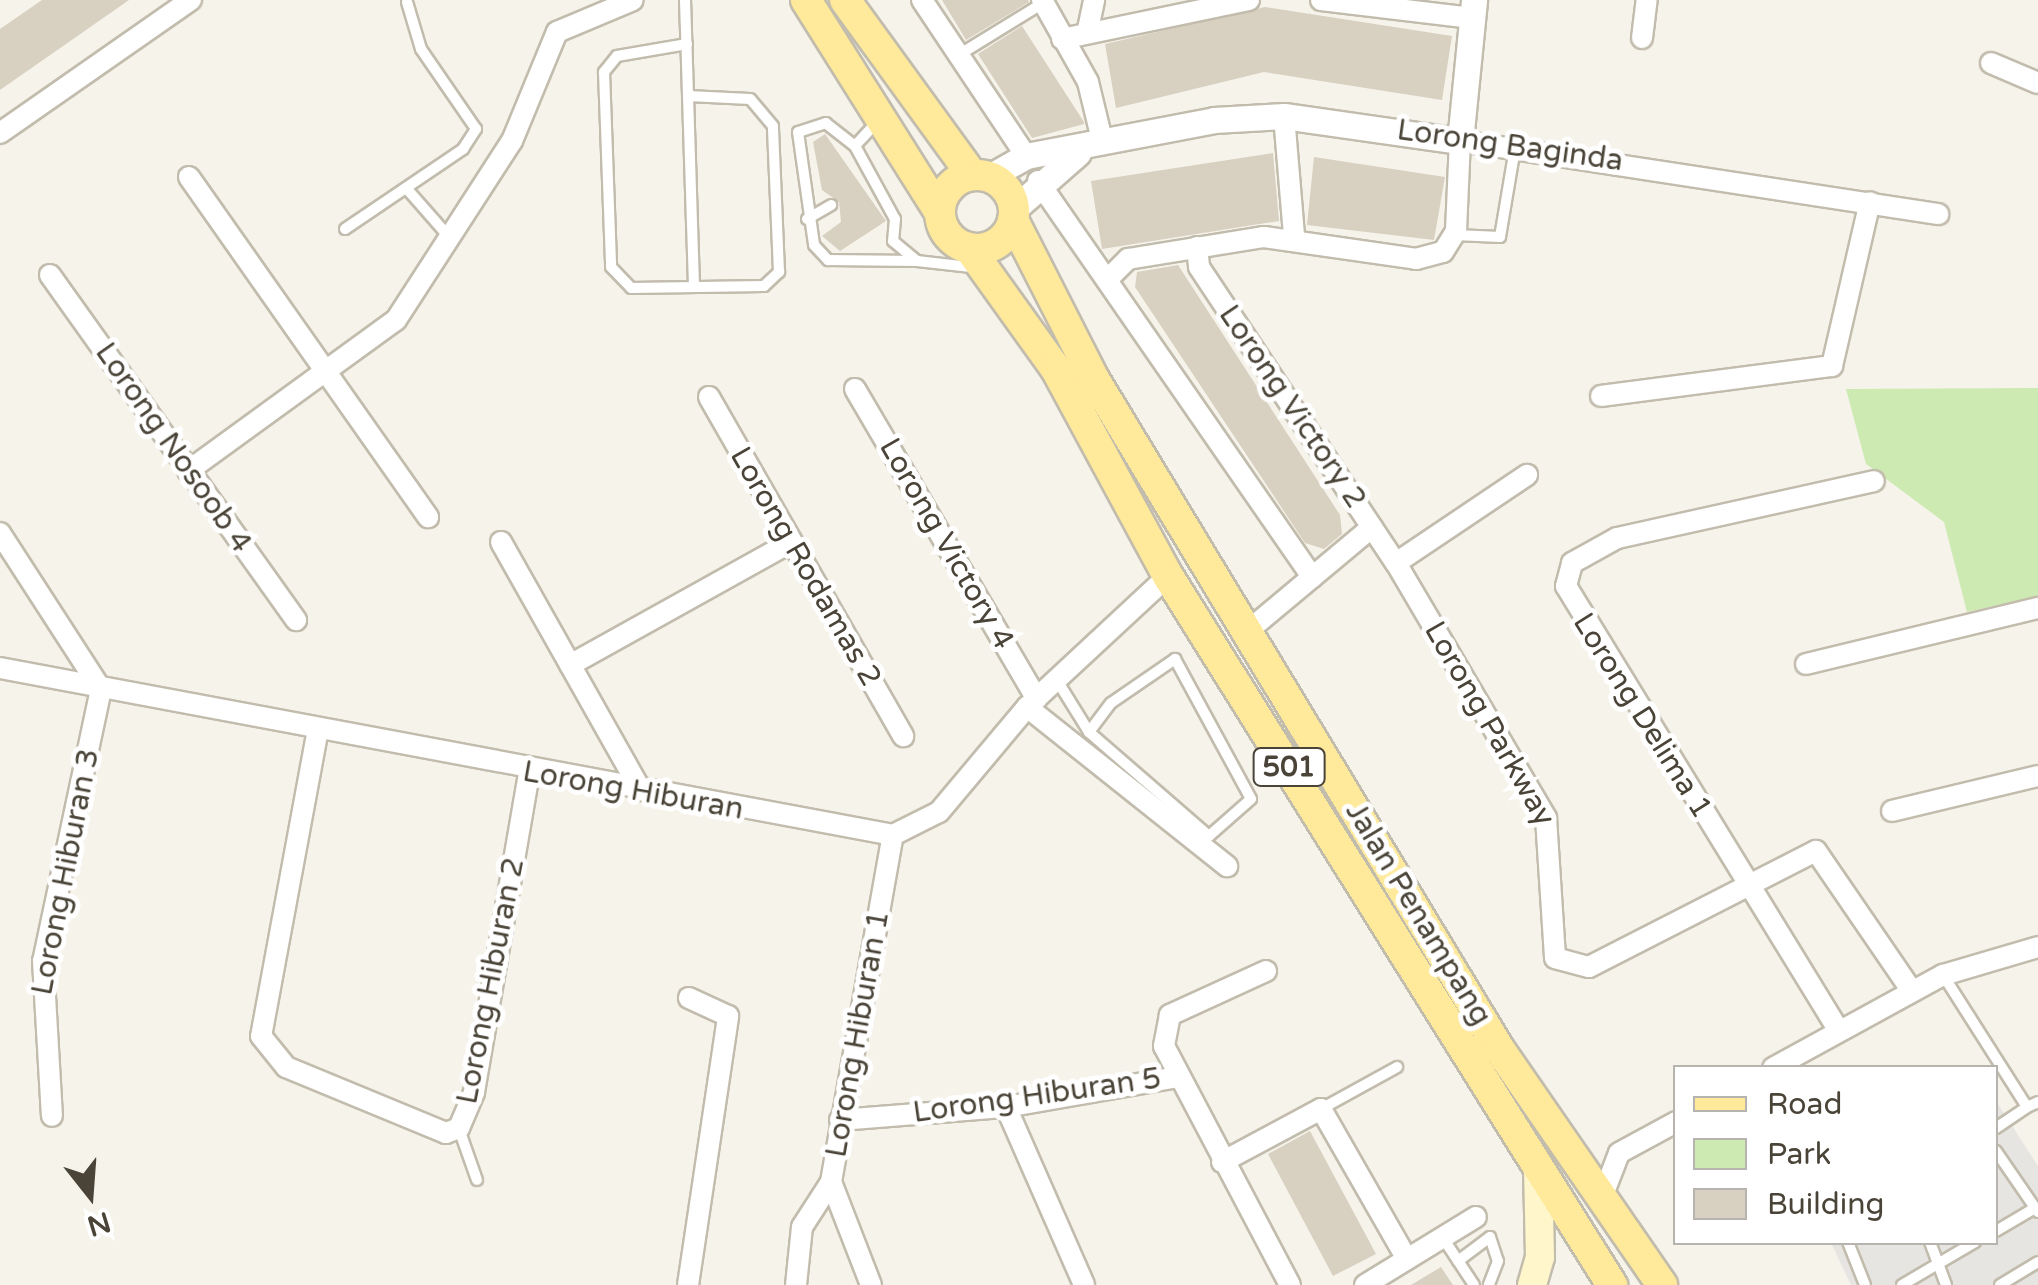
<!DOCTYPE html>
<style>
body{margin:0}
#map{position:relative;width:2038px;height:1285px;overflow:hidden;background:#f6f3eb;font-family:"Varela Round",sans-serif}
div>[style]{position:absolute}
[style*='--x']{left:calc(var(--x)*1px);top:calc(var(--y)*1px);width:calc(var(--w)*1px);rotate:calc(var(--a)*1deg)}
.green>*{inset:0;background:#ceeab3}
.parking>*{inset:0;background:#e7e5e2}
.building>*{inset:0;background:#d8d0c0}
.roads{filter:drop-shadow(2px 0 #c2bcad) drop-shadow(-2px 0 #c2bcad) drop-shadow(0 2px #c2bcad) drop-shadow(0 -2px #c2bcad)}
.service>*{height:10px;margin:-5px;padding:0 5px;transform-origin:5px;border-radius:5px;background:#fff}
.minor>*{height:20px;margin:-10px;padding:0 10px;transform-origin:10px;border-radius:10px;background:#fff}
.tertiary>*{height:25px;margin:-12.5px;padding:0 12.5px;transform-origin:12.5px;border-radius:12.5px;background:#fff}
.secondary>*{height:28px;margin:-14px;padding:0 14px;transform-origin:14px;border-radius:14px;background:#fff6cb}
.primary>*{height:30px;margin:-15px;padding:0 15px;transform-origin:15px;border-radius:15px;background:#ffe99a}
.primary>.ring{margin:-15px;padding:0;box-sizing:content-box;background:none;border:30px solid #ffe99a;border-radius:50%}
span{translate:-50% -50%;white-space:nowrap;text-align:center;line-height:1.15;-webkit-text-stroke:10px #fff;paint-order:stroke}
.shield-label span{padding:2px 8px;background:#fff;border:2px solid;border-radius:8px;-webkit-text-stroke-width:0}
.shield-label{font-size:28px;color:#4a4438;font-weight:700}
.street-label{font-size:30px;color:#4a4438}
.legend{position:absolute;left:1673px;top:1065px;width:325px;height:180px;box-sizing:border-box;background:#fff;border:2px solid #b7b4af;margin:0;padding:12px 18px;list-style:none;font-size:30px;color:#4a4438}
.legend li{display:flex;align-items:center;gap:20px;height:50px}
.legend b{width:50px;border:2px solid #b7b4af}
.north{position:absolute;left:40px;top:1145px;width:100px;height:100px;-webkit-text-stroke:8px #fff;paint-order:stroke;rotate:163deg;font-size:28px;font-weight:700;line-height:40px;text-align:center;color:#4a4438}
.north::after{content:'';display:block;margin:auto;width:35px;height:45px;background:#4a4438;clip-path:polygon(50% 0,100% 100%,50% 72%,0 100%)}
</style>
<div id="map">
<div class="green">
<i style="clip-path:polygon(2038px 388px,2038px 596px,1967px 612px,1944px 522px,1866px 464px,1846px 389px)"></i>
</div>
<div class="parking">
<i style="clip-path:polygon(1996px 1101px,2038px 1166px,2038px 1285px,1851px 1285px,1831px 1243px,1996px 1242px)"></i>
</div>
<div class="building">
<i style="clip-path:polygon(42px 0,129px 0,0 90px,0 29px)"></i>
<i style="clip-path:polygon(942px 0,1028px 0,1029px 2px,966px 40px)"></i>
<i style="clip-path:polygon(1265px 7px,1452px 36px,1442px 100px,1264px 72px,1116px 108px,1105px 44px)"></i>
<i style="clip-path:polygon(1022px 26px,1084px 122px,1084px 124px,1032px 138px,978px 54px)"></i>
<i style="clip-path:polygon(825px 134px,886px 221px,840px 251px,822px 236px,841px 222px,839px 202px,822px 190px,813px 142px)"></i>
<i style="clip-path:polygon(1273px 153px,1279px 221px,1102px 249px,1091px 181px)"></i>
<i style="clip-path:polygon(1314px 157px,1445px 177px,1434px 240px,1307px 225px)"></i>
<i style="clip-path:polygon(1178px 265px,1340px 515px,1342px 534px,1324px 549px,1305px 543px,1135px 287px,1137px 272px)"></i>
<i style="clip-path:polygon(1310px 1131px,1376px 1254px,1333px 1276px,1268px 1154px)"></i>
<i style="clip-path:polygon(1441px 1267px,1453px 1285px,1411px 1285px)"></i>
</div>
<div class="roads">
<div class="service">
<i style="--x:685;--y:0;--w:287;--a:88.2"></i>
<i style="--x:687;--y:44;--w:71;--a:170.3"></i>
<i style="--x:617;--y:56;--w:21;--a:129"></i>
<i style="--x:604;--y:72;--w:195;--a:87.9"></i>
<i style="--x:611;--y:267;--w:29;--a:46"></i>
<i style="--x:631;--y:288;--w:133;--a:-0.9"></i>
<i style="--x:764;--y:286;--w:21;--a:-43"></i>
<i style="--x:779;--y:272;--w:146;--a:-92.4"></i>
<i style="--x:773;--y:126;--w:35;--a:-130"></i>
<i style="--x:750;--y:99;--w:62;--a:-177.2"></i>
<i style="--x:957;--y:56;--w:97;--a:-31.6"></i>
<i style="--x:878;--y:121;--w:34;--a:133"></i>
<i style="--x:855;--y:146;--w:83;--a:61.3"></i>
<i style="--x:895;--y:219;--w:22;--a:95"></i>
<i style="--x:893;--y:241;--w:31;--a:40"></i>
<i style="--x:917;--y:261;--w:61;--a:6.5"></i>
<i style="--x:855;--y:146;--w:37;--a:-142"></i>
<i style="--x:826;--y:123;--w:29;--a:162"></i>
<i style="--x:798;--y:132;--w:114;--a:81.9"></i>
<i style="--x:814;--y:245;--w:21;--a:47"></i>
<i style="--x:828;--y:260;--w:89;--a:0.6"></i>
<i style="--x:407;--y:189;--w:67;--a:48.7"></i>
<i style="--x:807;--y:219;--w:28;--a:-30"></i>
<i style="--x:345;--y:229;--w:143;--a:-34.1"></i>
<i style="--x:463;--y:149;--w:24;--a:-57"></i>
<i style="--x:476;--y:129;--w:97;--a:-124.5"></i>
<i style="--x:421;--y:49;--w:49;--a:-106.6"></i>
<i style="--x:1455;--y:235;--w:45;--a:2.5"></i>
<i style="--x:1500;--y:237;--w:90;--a:-80.4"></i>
<i style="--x:1175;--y:659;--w:159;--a:61.5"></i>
<i style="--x:1251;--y:799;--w:56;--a:138.6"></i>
<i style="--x:1209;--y:836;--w:159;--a:-139.1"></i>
<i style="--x:1089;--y:732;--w:36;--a:-53"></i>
<i style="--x:1111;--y:703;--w:78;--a:-34.5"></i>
<i style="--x:1058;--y:682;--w:59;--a:58.2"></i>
<i style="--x:1943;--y:975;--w:156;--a:57.5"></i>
<i style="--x:2027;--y:1107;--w:12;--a:-24"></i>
<i style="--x:1321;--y:1109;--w:87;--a:-28.9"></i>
<i style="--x:1996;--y:1128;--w:37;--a:-34"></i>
<i style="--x:459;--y:1129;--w:54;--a:70.6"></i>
<i style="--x:1996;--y:1151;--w:74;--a:55.5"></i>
<i style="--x:1996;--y:1231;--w:45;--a:-30.5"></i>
<i style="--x:1443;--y:1238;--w:56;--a:56.6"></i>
<i style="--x:1848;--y:1242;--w:46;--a:68.4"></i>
<i style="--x:1930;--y:1242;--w:46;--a:69.6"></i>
<i style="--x:1458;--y:1261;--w:40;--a:-37"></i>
<i style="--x:1490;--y:1237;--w:25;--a:72"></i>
<i style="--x:1498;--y:1261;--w:26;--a:111"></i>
<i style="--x:1902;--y:1285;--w:85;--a:-30.5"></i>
<i style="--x:2000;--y:1285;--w:44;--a:-31.2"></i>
</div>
<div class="minor">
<i style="--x:922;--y:0;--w:187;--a:56.3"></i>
<i style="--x:1042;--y:0;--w:94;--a:60.7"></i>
<i style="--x:1088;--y:82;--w:64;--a:76.4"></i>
<i style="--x:1321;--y:0;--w:152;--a:6.8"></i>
<i style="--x:1088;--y:29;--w:30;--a:-78"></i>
<i style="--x:1642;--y:38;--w:38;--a:-83"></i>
<i style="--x:1062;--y:39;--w:191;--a:-11.8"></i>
<i style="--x:1991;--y:63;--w:51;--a:23.1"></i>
<i style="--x:1284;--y:116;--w:120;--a:85.2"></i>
<i style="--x:0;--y:133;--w:233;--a:-34.9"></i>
<i style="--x:189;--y:177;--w:416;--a:54.9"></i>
<i style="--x:1038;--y:181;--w:482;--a:55.3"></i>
<i style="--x:1197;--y:247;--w:20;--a:84"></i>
<i style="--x:1199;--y:267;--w:356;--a:56.4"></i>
<i style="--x:1396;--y:563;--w:296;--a:59.5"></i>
<i style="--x:1546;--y:818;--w:140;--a:86.3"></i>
<i style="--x:1555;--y:958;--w:35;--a:15"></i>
<i style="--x:1589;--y:967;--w:255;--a:-27.1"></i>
<i style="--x:1816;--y:851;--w:170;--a:55.6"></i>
<i style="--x:50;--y:275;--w:424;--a:54.5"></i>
<i style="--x:1107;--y:280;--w:30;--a:-45"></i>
<i style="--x:1128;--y:259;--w:138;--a:-9.2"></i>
<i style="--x:1264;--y:237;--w:154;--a:8.2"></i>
<i style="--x:1416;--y:259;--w:28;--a:-15"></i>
<i style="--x:1443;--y:252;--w:25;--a:-58"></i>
<i style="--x:1456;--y:231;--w:90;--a:-87.5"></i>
<i style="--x:1460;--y:141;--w:484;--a:8.7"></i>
<i style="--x:855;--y:389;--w:359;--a:59.6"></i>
<i style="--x:1601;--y:396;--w:233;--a:-7.4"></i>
<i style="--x:1832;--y:366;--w:168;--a:-77"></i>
<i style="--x:709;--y:397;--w:391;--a:60.2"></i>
<i style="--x:188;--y:471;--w:257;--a:-36"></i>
<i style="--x:396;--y:320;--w:213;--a:-57.1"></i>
<i style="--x:512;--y:141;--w:118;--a:-67.6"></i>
<i style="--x:557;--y:32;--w:82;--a:-22.8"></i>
<i style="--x:0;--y:533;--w:186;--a:57.1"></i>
<i style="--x:101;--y:689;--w:278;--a:102"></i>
<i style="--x:43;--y:961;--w:155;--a:86.7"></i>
<i style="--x:501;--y:542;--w:285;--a:60.6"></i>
<i style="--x:1396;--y:563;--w:158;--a:-33.9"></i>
<i style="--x:1249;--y:630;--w:160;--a:-39.9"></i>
<i style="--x:1806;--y:664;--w:239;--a:-13.6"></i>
<i style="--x:570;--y:665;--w:251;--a:-29.1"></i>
<i style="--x:0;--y:668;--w:908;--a:10.59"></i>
<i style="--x:893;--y:835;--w:51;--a:-26.6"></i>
<i style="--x:939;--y:812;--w:137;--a:-50"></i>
<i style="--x:1027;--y:707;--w:192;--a:-42.9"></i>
<i style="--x:1027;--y:707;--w:256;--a:38.5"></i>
<i style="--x:318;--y:729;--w:312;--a:100.5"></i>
<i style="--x:261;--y:1036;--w:40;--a:51"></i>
<i style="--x:286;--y:1067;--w:173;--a:22.4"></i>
<i style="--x:446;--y:1133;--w:14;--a:-21"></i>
<i style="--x:459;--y:1128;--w:39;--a:-67"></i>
<i style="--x:474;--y:1092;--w:325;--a:-80.2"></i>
<i style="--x:1892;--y:811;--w:150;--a:-13.5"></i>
<i style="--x:1266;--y:971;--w:106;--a:155.4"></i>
<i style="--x:1170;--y:1015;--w:32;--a:101"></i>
<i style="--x:1164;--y:1046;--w:270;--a:62.2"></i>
<i style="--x:1839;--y:1031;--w:522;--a:-121.53"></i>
<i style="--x:1566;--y:586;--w:24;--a:-75"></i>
<i style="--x:1572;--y:563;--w:51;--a:-29.1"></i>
<i style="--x:1617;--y:538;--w:263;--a:-12.5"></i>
<i style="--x:1773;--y:1068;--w:194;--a:-28.7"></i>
<i style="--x:1943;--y:975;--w:99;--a:-16.4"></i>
<i style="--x:1006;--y:1107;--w:194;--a:66.3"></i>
<i style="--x:840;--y:1120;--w:167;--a:-4.5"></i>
<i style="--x:1006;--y:1107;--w:175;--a:-9.9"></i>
<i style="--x:1222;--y:1162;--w:112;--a:-28.2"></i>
<i style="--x:1321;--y:1109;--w:173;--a:60.2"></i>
<i style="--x:1601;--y:1200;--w:50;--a:-69"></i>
<i style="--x:1619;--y:1153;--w:65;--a:-28.5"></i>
<i style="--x:688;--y:1285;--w:272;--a:-81.5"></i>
<i style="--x:728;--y:1016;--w:43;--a:-155.2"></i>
<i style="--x:796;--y:1285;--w:58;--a:-84.1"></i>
<i style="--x:802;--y:1227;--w:54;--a:-57.2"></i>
<i style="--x:871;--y:1285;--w:110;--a:-111.2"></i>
<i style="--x:831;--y:1182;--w:352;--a:-79.9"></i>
<i style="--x:1365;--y:1285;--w:130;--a:-31.5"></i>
</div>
<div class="tertiary">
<i style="--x:989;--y:177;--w:43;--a:-29.6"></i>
<i style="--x:1026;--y:156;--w:191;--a:-10.8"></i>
<i style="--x:1214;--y:120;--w:70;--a:-3.3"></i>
<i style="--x:1284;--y:116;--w:178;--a:8.1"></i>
<i style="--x:1460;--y:141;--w:142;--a:-84.3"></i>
<i style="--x:1014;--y:209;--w:85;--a:-41.2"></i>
</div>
<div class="secondary">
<i style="--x:1532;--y:1285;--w:29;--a:-74"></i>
<i style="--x:1540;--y:1257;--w:87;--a:-91.3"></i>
</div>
<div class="primary">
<i style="--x:806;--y:0;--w:249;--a:57.8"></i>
<i style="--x:845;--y:0;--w:216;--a:54"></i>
<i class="ring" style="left:940px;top:175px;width:44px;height:44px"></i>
<i style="--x:1013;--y:220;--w:178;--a:63"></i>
<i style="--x:1094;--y:379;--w:781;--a:58.83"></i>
<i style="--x:1498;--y:1047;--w:289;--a:55.4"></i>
<i style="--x:969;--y:248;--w:149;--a:54.3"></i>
<i style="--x:1056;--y:369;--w:235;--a:61.6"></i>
<i style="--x:1168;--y:576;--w:837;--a:57.94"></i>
</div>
</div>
<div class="shield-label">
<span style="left:1289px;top:767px">501</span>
</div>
<div class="street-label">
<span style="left:1510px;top:146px;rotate:8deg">Lorong Baginda</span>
<span style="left:1292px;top:407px;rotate:56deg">Lorong Victory 2</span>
<span style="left:173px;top:448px;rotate:55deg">Lorong Nosoob 4</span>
<span style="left:946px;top:544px;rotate:60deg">Lorong Victory 4</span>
<span style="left:805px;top:567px;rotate:60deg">Lorong Rodamas 2</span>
<span style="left:1642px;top:716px;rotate:58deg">Lorong Delima 1</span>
<span style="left:1489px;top:724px;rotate:60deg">Lorong Parkway</span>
<span style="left:633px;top:791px;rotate:10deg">Lorong Hiburan</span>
<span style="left:66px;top:872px;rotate:-79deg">Lorong Hiburan 3</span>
<span style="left:1418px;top:914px;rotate:59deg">Jalan Penampang</span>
<span style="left:491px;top:981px;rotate:-79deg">Lorong Hiburan 2</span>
<span style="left:858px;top:1034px;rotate:-80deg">Lorong Hiburan 1</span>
<span style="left:1037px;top:1096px;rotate:-8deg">Lorong Hiburan 5</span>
</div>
<ul class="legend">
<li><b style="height:12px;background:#ffe99a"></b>Road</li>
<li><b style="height:28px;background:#ceeab3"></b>Park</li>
<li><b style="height:28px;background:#d8d0c0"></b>Building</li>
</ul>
<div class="north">N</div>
</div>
